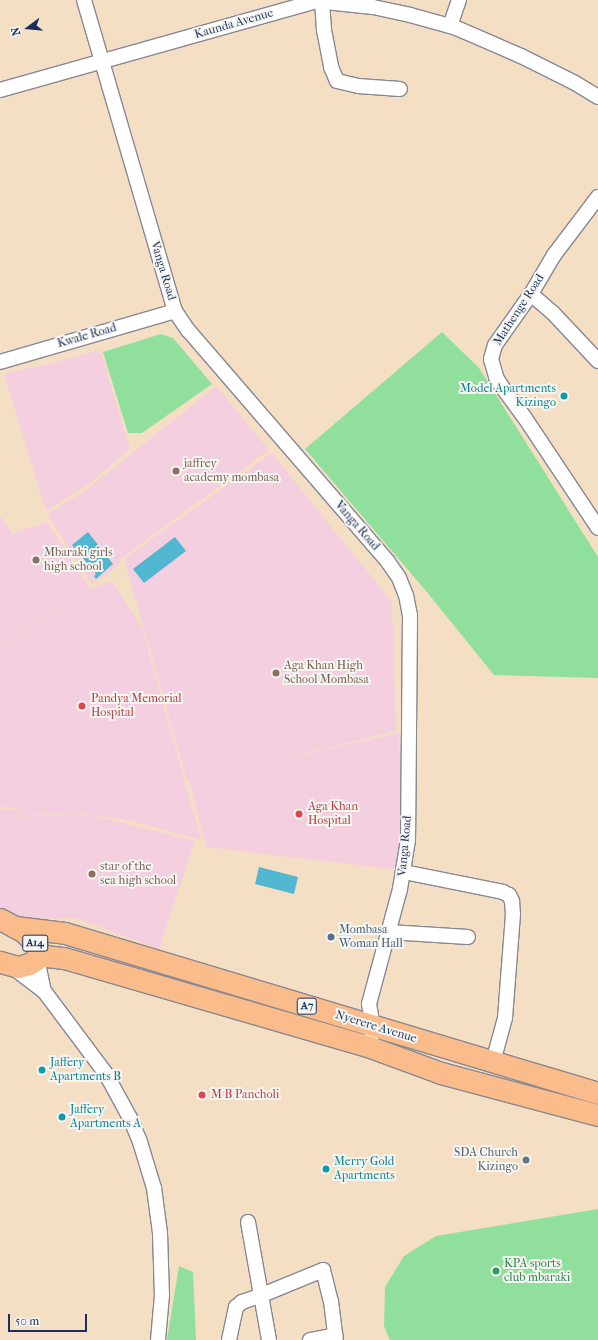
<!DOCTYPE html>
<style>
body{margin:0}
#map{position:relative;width:598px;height:1340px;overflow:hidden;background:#f4dfc5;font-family:"IM FELL French Canon",serif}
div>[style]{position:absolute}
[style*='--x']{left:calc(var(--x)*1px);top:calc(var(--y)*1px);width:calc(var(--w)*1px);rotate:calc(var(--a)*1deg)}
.built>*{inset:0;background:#f3cfdf}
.green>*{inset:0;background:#91df9c}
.water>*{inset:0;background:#51b6d0}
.roads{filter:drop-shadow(1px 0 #888792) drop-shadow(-1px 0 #888792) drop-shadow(0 1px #888792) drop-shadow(0 -1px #888792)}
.minor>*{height:14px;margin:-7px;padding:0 7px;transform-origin:7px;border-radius:7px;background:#fff}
.highway>*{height:21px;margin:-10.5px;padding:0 10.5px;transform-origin:10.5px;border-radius:10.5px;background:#f9bc8a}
.dots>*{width:11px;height:11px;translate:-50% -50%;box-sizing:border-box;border:2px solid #f6f6f2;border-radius:50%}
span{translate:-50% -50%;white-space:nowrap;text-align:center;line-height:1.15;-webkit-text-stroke:4px #f6f6f2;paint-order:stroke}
.shield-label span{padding:1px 3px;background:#f6f6f2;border:1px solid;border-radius:3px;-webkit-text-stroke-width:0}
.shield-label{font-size:11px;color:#1b2f5e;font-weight:700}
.street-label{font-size:12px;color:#1b2f5e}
.culture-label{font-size:12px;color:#0d838f}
.right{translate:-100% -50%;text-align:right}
.left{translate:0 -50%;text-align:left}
.education-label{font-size:12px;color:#785e54}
.health-label{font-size:12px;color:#be3a42}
.service-label{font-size:12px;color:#4e5e75}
.worship-label{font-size:12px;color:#5b616d}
.leisure-label{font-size:12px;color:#27864d}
.north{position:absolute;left:8px;top:8px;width:40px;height:40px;-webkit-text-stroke:3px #f6f6f2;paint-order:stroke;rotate:254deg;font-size:11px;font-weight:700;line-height:16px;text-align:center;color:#1b2f5e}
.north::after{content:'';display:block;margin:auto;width:14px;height:18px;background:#1b2f5e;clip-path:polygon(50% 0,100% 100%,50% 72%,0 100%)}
.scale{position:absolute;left:8px;top:1314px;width:79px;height:18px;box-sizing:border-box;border:2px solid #1b2f5e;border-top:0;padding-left:5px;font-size:12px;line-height:14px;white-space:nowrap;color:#1b2f5e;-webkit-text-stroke:3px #f6f6f2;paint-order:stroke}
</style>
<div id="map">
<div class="built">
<i style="clip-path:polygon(100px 350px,130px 449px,86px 486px,46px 511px,4px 374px,45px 365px)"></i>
<i style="clip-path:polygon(216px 386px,269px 450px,123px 557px,114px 569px,92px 584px,47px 514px,85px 491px)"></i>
<i style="clip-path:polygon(272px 453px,392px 602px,396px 731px,255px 765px,399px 733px,401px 870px,206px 847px,189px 780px,208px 776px,187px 780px,124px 559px)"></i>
<i style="clip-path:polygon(0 516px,12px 534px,47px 522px,89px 587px,0 647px)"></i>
<i style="clip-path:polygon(112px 581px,142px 628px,201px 840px,128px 820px,75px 813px,19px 816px,16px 808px,0 807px,0 648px,85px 590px)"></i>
<i style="clip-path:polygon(0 809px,15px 809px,19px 817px,75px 814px,99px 817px,195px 841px,159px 949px,75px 918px,11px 919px,0 907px)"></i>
</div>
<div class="green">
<i style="clip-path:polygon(442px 332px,479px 368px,598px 557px,598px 678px,494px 675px,426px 591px,305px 449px)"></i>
<i style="clip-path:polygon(161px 334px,173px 338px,212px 384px,142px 433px,128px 433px,103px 352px)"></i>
<i style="clip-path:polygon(598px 1209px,598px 1340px,390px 1340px,384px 1326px,385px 1287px,404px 1256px,436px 1236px)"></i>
<i style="clip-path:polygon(179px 1266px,193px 1272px,196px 1340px,167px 1340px)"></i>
</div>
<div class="water">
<i style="clip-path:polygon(88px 532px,113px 564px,96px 579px,94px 576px,96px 574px,72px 545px)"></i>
<i style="clip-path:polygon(175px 537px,186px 551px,144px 583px,133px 569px)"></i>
<i style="clip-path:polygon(259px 867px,298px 877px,294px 894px,255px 884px)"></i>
</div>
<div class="roads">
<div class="minor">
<i style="--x:84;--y:0;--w:324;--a:73.7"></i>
<i style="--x:175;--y:311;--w:23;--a:56"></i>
<i style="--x:188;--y:330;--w:306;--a:49.2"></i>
<i style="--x:388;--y:562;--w:19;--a:55"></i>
<i style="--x:399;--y:578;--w:18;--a:68"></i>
<i style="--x:406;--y:595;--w:20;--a:79"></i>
<i style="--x:410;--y:615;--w:225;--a:90.5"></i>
<i style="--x:408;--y:840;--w:50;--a:99.3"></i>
<i style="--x:400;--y:889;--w:119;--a:105.1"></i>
<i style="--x:369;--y:1004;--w:23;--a:80"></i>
<i style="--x:373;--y:1027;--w:20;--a:99"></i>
<i style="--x:322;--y:1;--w:29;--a:86"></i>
<i style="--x:324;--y:30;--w:38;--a:79"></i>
<i style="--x:331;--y:67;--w:15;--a:67"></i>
<i style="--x:337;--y:81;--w:22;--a:13"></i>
<i style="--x:358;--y:86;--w:42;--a:4.1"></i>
<i style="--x:450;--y:26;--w:28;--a:-71"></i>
<i style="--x:0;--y:90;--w:328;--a:-15.7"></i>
<i style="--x:316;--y:1;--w:57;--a:6"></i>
<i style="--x:373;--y:7;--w:38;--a:12"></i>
<i style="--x:410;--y:15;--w:46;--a:15.3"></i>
<i style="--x:454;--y:27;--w:73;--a:23.4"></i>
<i style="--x:521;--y:56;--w:60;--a:26.6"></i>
<i style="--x:575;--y:83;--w:27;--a:31"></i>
<i style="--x:598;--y:197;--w:73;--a:127.2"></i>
<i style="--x:554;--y:255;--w:45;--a:120.5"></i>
<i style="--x:531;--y:294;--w:62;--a:125.2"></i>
<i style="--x:495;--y:345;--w:15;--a:106"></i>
<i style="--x:491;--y:359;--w:19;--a:74"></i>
<i style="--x:496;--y:377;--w:8;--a:60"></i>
<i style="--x:500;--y:384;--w:42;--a:53.7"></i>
<i style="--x:525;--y:418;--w:132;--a:56.4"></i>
<i style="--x:531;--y:294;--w:29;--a:41"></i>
<i style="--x:553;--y:313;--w:66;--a:46.8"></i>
<i style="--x:0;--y:362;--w:182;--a:-16.2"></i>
<i style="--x:404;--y:872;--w:101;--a:11.4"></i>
<i style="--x:503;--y:892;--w:7;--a:27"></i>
<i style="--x:509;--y:895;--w:7;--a:63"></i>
<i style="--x:512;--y:901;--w:13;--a:86"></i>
<i style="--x:513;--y:914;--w:104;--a:94.4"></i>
<i style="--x:505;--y:1018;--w:46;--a:105.3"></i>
<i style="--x:389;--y:932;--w:79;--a:3.6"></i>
<i style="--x:37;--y:959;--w:33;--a:78"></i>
<i style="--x:12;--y:967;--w:40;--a:37"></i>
<i style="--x:44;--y:991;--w:104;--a:53.2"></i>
<i style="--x:106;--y:1074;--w:50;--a:61.4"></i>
<i style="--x:130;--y:1118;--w:26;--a:67"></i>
<i style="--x:140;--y:1142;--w:48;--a:73.1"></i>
<i style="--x:154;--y:1188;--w:45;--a:82.4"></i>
<i style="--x:160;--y:1233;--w:62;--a:88.2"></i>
<i style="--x:162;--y:1295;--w:45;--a:95.1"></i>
<i style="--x:248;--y:1222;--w:120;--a:79.9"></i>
<i style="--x:229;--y:1340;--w:34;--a:-78"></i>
<i style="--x:236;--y:1307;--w:8;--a:-40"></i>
<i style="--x:242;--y:1302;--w:21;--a:-19"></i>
<i style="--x:262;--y:1295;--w:66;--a:-22.3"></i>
<i style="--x:323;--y:1270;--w:32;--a:76"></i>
<i style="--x:331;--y:1301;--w:39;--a:83"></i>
<i style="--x:310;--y:1340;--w:26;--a:-11"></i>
</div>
<div class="highway">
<i style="--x:0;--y:919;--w:27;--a:28"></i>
<i style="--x:24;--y:932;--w:16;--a:45"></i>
<i style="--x:35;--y:943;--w:8;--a:67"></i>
<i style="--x:38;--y:950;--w:9;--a:96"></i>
<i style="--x:37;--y:959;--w:9;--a:148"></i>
<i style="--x:29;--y:964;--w:11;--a:165"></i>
<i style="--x:18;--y:967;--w:19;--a:-164"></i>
<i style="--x:15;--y:927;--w:50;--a:6.8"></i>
<i style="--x:65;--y:933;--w:556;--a:16.71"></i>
<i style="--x:38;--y:955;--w:26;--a:7"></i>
<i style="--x:64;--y:958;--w:319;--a:16.2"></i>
<i style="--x:370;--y:1047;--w:76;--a:20.1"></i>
<i style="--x:441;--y:1073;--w:163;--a:15"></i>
</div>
</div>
<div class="dots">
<i style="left:564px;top:396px;background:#0f9aa8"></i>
<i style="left:176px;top:471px;background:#8d6e63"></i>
<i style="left:36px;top:560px;background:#8d6e63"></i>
<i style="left:276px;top:673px;background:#8d6e63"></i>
<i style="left:82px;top:706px;background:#e0444e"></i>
<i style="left:299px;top:814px;background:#e0444e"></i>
<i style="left:92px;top:874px;background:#8d6e63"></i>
<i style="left:331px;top:937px;background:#5c6f8a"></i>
<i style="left:42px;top:1070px;background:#0f9aa8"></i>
<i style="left:202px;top:1095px;background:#e0444e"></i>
<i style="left:62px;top:1117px;background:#0f9aa8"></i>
<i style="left:526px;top:1160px;background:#6b7280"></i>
<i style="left:326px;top:1169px;background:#0f9aa8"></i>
<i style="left:496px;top:1271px;background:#2e9e5b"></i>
</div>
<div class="shield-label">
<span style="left:35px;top:943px">A14</span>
<span style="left:307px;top:1006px">A7</span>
</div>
<div class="street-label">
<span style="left:234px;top:24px;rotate:-16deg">Kaunda Avenue</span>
<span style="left:163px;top:271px;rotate:73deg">Vanga Road</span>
<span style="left:519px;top:310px;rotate:-57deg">Mathenge Road</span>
<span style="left:87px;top:336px;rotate:-16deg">Kwale Road</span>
<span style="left:357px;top:526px;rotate:49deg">Vanga Road</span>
<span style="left:405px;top:846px;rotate:-85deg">Vanga Road</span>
<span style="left:376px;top:1027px;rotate:17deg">Nyerere Avenue</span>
</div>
<div class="culture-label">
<span class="right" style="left:556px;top:396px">Model Apartments<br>Kizingo</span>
<span class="left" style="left:50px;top:1070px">Jaffery<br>Apartments B</span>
<span class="left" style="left:70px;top:1117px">Jaffery<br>Apartments A</span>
<span class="left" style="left:334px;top:1169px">Merry Gold<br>Apartments</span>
</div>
<div class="education-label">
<span class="left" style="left:184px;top:471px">jaffrey<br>academy mombasa</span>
<span class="left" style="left:44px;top:560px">Mbaraki girls<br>high school</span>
<span class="left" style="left:284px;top:673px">Aga Khan High<br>School Mombasa</span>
<span class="left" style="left:100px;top:874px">star of the<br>sea high school</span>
</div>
<div class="health-label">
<span class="left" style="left:91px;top:706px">Pandya Memorial<br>Hospital</span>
<span class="left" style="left:308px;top:814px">Aga Khan<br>Hospital</span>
<span class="left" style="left:211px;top:1095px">M B Pancholi</span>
</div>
<div class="service-label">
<span class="left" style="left:339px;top:937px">Mombasa<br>Woman Hall</span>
</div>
<div class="worship-label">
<span class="right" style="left:518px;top:1160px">SDA Church<br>Kizingo</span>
</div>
<div class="leisure-label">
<span class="left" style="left:504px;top:1271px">KPA sports<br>club mbaraki</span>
</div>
<div class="north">N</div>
<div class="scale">50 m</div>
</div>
